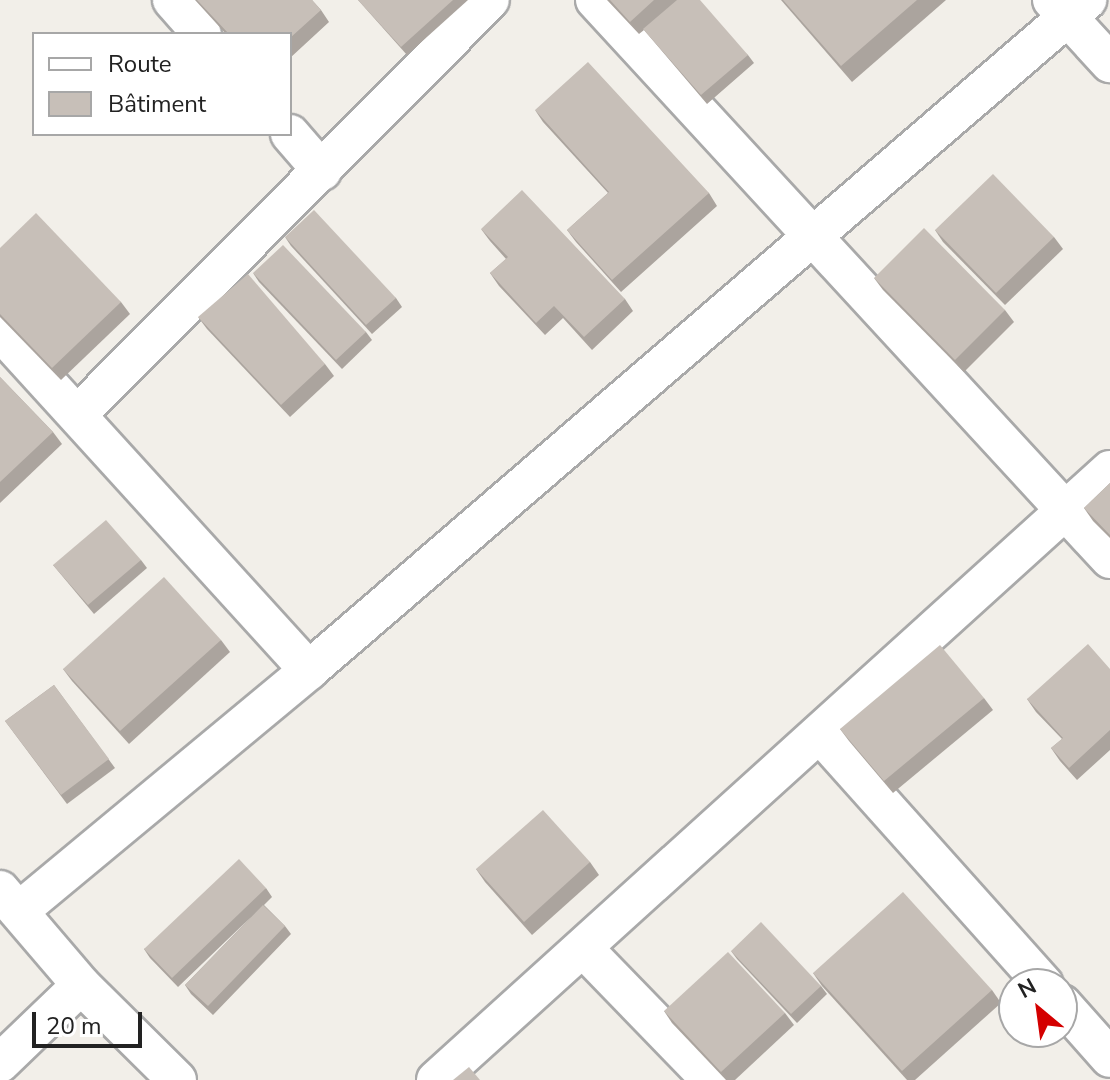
<!DOCTYPE html>
<meta charset="utf-8">
<style>
body{margin:0}
#map{position:relative;width:1110px;height:1080px;overflow:hidden;background:#f2efe9;font-family:"Nunito Sans",sans-serif}
div>[style]{position:absolute}
[style*='--x']{left:calc(var(--x)*1px);top:calc(var(--y)*1px);width:calc(var(--w)*1px);rotate:calc(var(--a)*1deg)}
.roads{filter:drop-shadow(2px 0 #a9a9a9) drop-shadow(-2px 0 #a9a9a9) drop-shadow(0 2px #a9a9a9) drop-shadow(0 -2px #a9a9a9)}
.street>*{height:38px;margin:-19px;padding:0 19px;transform-origin:19px;border-radius:19px;background:#fff}
.wall>*{inset:0;background:#aba49e}
.building>*{inset:0;background:#c7bfb8}
span{translate:-50% -50%;white-space:nowrap;text-align:center;line-height:1.15;-webkit-text-stroke:6px #fff;paint-order:stroke}
.legend{position:absolute;left:32px;top:32px;width:260px;height:104px;box-sizing:border-box;background:#fff;border:2px solid #a7a7a7;margin:0;padding:10px 14px;list-style:none;font-size:24px;color:#222}
.legend li{display:flex;align-items:center;gap:16px;height:40px}
.legend b{width:40px;border:2px solid #a7a7a7}
.north{position:absolute;left:998px;top:968px;width:80px;height:80px;box-sizing:border-box;background:#fff;border:2px solid #a7a7a7;border-radius:50%;rotate:331deg;font-size:22px;font-weight:700;line-height:32px;text-align:center;color:#222}
.north::after{content:'';display:block;margin:auto;width:28px;height:36px;background:#d40000;clip-path:polygon(50% 0,100% 100%,50% 72%,0 100%)}
.scale{position:absolute;left:32px;top:1012px;width:110px;height:36px;box-sizing:border-box;border:4px solid #222;border-top:0;padding-left:10px;font-size:24px;line-height:28px;white-space:nowrap;color:#222;-webkit-text-stroke:6px #fff;paint-order:stroke}
</style>
<div id="map">
<div class="roads">
<div class="street">
<i style="--x:172;--y:0;--w:45;--a:48.6"></i>
<i style="--x:595;--y:0;--w:760;--a:47.35"></i>
<i style="--x:1052;--y:0;--w:86;--a:47.4"></i>
<i style="--x:290;--y:134;--w:49;--a:49.1"></i>
<i style="--x:0;--y:331;--w:459;--a:47.7"></i>
<i style="--x:77;--y:415;--w:585;--a:-45.14"></i>
<i style="--x:821;--y:735;--w:334;--a:48.2"></i>
<i style="--x:0;--y:890;--w:125;--a:49.5"></i>
<i style="--x:81;--y:985;--w:135;--a:44.7"></i>
<i style="--x:19;--y:911;--w:377;--a:-39.7"></i>
<i style="--x:309;--y:670;--w:1027;--a:-40.73"></i>
<i style="--x:584;--y:949;--w:182;--a:45.9"></i>
<i style="--x:1062;--y:1004;--w:72;--a:48.4"></i>
<i style="--x:0;--y:1063;--w:112;--a:-43.9"></i>
<i style="--x:436;--y:1080;--w:909;--a:-42.15"></i>
</div>
</div>
<div class="wall">
<i style="clip-path:polygon(195px 0,312px 0,321px 10px,329px 22px,290px 58px,290px 34px,226px 34px)"></i>
<i style="clip-path:polygon(358px 0,468px 0,407px 55px)"></i>
<i style="clip-path:polygon(607px 0,677px 0,748px 55px,754px 63px,707px 104px,644px 30px,639px 34px)"></i>
<i style="clip-path:polygon(781px 0,946px 0,852px 82px)"></i>
<i style="clip-path:polygon(535px 110px,709px 193px,717px 206px,621px 292px,576px 242px,567px 230px,608px 193px,543px 122px)"></i>
<i style="clip-path:polygon(481px 229px,625px 299px,633px 311px,592px 350px,563px 318px,545px 335px,499px 286px,490px 273px,506px 259px,490px 241px)"></i>
<i style="clip-path:polygon(935px 230px,1054px 237px,1063px 249px,1005px 305px,943px 242px)"></i>
<i style="clip-path:polygon(285px 237px,396px 298px,402px 307px,372px 334px,291px 246px)"></i>
<i style="clip-path:polygon(0 248px,121px 302px,130px 314px,61px 380px,0 317px)"></i>
<i style="clip-path:polygon(253px 273px,366px 332px,372px 340px,342px 369px,259px 282px)"></i>
<i style="clip-path:polygon(874px 278px,1005px 310px,1014px 322px,964px 372px,883px 290px)"></i>
<i style="clip-path:polygon(198px 317px,325px 364px,334px 376px,290px 417px,207px 329px)"></i>
<i style="clip-path:polygon(0 377px,53px 432px,62px 444px,0 503px)"></i>
<i style="clip-path:polygon(1110px 483px,1110px 538px,1093px 521px,1084px 508px)"></i>
<i style="clip-path:polygon(141px 560px,147px 568px,94px 614px,53px 565px)"></i>
<i style="clip-path:polygon(221px 640px,230px 652px,129px 744px,72px 681px,63px 669px)"></i>
<i style="clip-path:polygon(1110px 669px,1110px 750px,1077px 780px,1060px 761px,1051px 748px,1062px 739px,1036px 712px,1027px 699px)"></i>
<i style="clip-path:polygon(54px 685px,115px 768px,67px 804px,5px 721px)"></i>
<i style="clip-path:polygon(984px 698px,993px 710px,893px 793px,849px 741px,840px 729px)"></i>
<i style="clip-path:polygon(590px 862px,599px 875px,532px 935px,485px 882px,476px 869px)"></i>
<i style="clip-path:polygon(266px 888px,272px 897px,264px 905px,285px 926px,291px 934px,213px 1015px,191px 994px,185px 985px,251px 917px,178px 987px,150px 958px,144px 949px)"></i>
<i style="clip-path:polygon(731px 951px,821px 986px,827px 994px,797px 1023px,737px 959px)"></i>
<i style="clip-path:polygon(813px 973px,992px 990px,1001px 1003px,915px 1080px,907px 1080px,822px 986px)"></i>
<i style="clip-path:polygon(664px 1011px,785px 1013px,794px 1025px,735px 1080px,726px 1080px,672px 1023px)"></i>
</div>
<div class="building">
<i style="clip-path:polygon(197px 0,312px 0,321px 10px,290px 38px,290px 34px,229px 34px)"></i>
<i style="clip-path:polygon(358px 0,453px 0,401px 47px)"></i>
<i style="clip-path:polygon(610px 0,654px 0,630px 22px)"></i>
<i style="clip-path:polygon(677px 0,700px 0,748px 55px,701px 95px,643px 29px)"></i>
<i style="clip-path:polygon(783px 0,917px 0,841px 66px)"></i>
<i style="clip-path:polygon(588px 62px,709px 193px,612px 280px,567px 230px,609px 192px,535px 110px)"></i>
<i style="clip-path:polygon(993px 174px,1054px 237px,996px 293px,935px 230px)"></i>
<i style="clip-path:polygon(522px 190px,625px 299px,584px 337px,554px 306px,536px 323px,490px 273px,508px 257px,481px 229px)"></i>
<i style="clip-path:polygon(314px 210px,396px 298px,366px 325px,285px 237px)"></i>
<i style="clip-path:polygon(36px 213px,121px 302px,52px 368px,0 314px,0 248px)"></i>
<i style="clip-path:polygon(924px 228px,1005px 310px,955px 360px,874px 278px)"></i>
<i style="clip-path:polygon(283px 245px,366px 332px,336px 360px,253px 273px)"></i>
<i style="clip-path:polygon(248px 274px,325px 364px,281px 405px,198px 317px)"></i>
<i style="clip-path:polygon(0 377px,53px 432px,0 482px)"></i>
<i style="clip-path:polygon(1110px 483px,1110px 535px,1084px 508px)"></i>
<i style="clip-path:polygon(106px 520px,141px 560px,88px 605px,53px 565px)"></i>
<i style="clip-path:polygon(164px 577px,221px 640px,120px 731px,63px 669px)"></i>
<i style="clip-path:polygon(1088px 644px,1110px 669px,1110px 730px,1069px 768px,1051px 748px,1063px 738px,1027px 699px)"></i>
<i style="clip-path:polygon(940px 645px,984px 698px,884px 781px,840px 729px)"></i>
<i style="clip-path:polygon(54px 685px,109px 759px,61px 795px,5px 721px)"></i>
<i style="clip-path:polygon(543px 810px,590px 862px,524px 922px,476px 869px)"></i>
<i style="clip-path:polygon(239px 859px,266px 888px,172px 978px,144px 949px)"></i>
<i style="clip-path:polygon(903px 892px,992px 990px,902px 1071px,813px 973px)"></i>
<i style="clip-path:polygon(263px 905px,285px 926px,208px 1006px,185px 985px)"></i>
<i style="clip-path:polygon(761px 922px,821px 986px,791px 1014px,731px 951px)"></i>
<i style="clip-path:polygon(728px 952px,785px 1013px,721px 1072px,664px 1011px)"></i>
<i style="clip-path:polygon(469px 1067px,480px 1080px,453px 1080px)"></i>
</div>
<ul class="legend">
<li><b style="height:10px;background:#fff"></b>Route</li>
<li><b style="height:22px;background:#c7bfb8"></b>Bâtiment</li>
</ul>
<div class="north">N</div>
<div class="scale">20 m</div>
</div>
